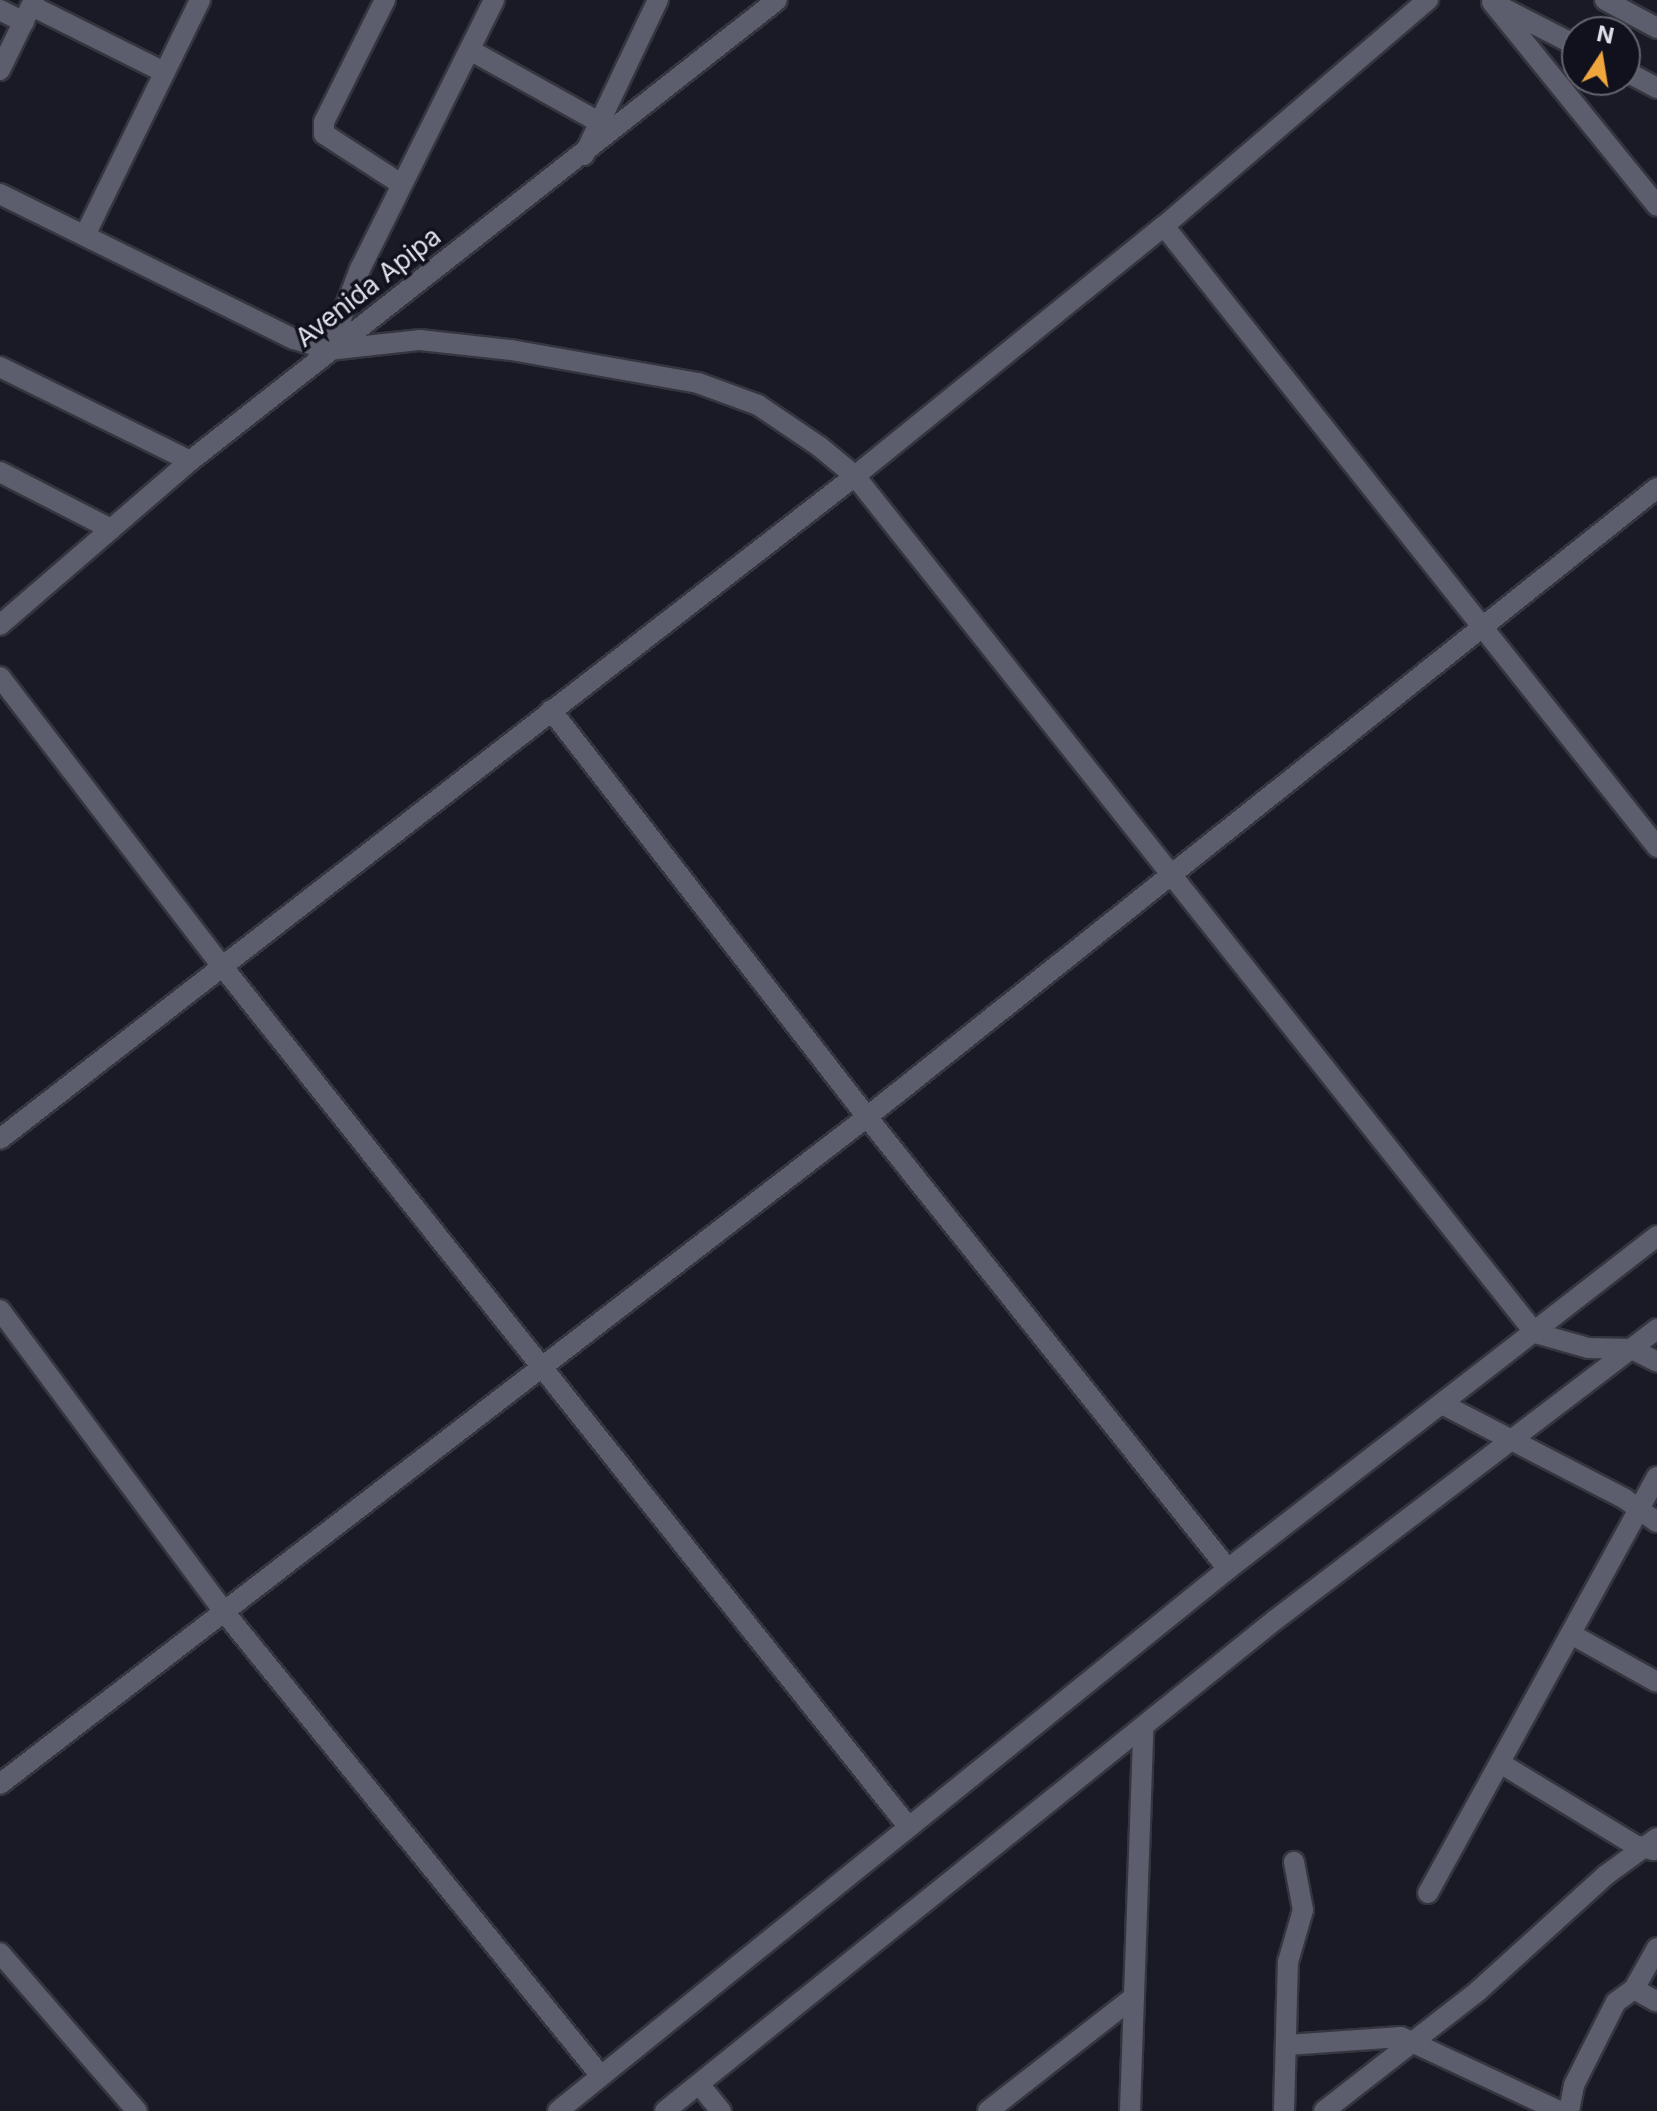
<!DOCTYPE html>
<style>
body{margin:0}
#map{position:relative;width:1657px;height:2111px;overflow:hidden;background:#191a26;font-family:Inter,sans-serif}
div>[style]{position:absolute}
[style*='--x']{left:calc(var(--x)*1px);top:calc(var(--y)*1px);width:calc(var(--w)*1px);rotate:calc(var(--a)*1deg)}
.roads{filter:drop-shadow(2px 0 #35353f) drop-shadow(-2px 0 #35353f) drop-shadow(0 2px #35353f) drop-shadow(0 -2px #35353f)}
.minor>*{height:20px;margin:-10px;padding:0 10px;transform-origin:10px;border-radius:10px;background:#5d5e6d}
span{translate:-50% -50%;white-space:nowrap;text-align:center;line-height:1.15;-webkit-text-stroke:7px #11111d;paint-order:stroke}
.street-label{font-size:26px;color:#dfe0e9}
.north{position:absolute;left:1561px;top:16px;width:80px;height:80px;box-sizing:border-box;background:#11111d;border:2px solid #63646f;border-radius:50%;rotate:12deg;font-size:22px;font-weight:700;line-height:32px;text-align:center;color:#dfe0e9}
.north::after{content:'';display:block;margin:auto;width:28px;height:36px;background:#efa73d;clip-path:polygon(50% 0,100% 100%,50% 72%,0 100%)}
</style>
<div id="map">
<div class="roads">
<div class="minor">
<i style="--x:385;--y:0;--w:136;--a:116.6"></i>
<i style="--x:324;--y:122;--w:12;--a:90"></i>
<i style="--x:324;--y:134;--w:92;--a:33"></i>
<i style="--x:1605;--y:0;--w:59;--a:28.3"></i>
<i style="--x:1492;--y:2;--w:262;--a:51"></i>
<i style="--x:32;--y:6;--w:148;--a:26.6"></i>
<i style="--x:1499;--y:6;--w:88;--a:27.1"></i>
<i style="--x:0;--y:10;--w:27;--a:27"></i>
<i style="--x:470;--y:50;--w:145;--a:29.2"></i>
<i style="--x:0;--y:70;--w:78;--a:-64.1"></i>
<i style="--x:1625;--y:71;--w:36;--a:28"></i>
<i style="--x:584;--y:155;--w:172;--a:-64.5"></i>
<i style="--x:0;--y:194;--w:328;--a:26.3"></i>
<i style="--x:294;--y:339;--w:37;--a:17"></i>
<i style="--x:329;--y:350;--w:92;--a:-6.3"></i>
<i style="--x:420;--y:340;--w:92;--a:6.3"></i>
<i style="--x:511;--y:350;--w:190;--a:10"></i>
<i style="--x:698;--y:383;--w:64;--a:20.1"></i>
<i style="--x:758;--y:405;--w:75;--a:34.1"></i>
<i style="--x:820;--y:447;--w:45;--a:39.6"></i>
<i style="--x:855;--y:476;--w:1094;--a:51.57"></i>
<i style="--x:1535;--y:1333;--w:55;--a:15.8"></i>
<i style="--x:1588;--y:1348;--w:44;--a:1.3"></i>
<i style="--x:1632;--y:1349;--w:28;--a:27"></i>
<i style="--x:1164;--y:226;--w:793;--a:51.55"></i>
<i style="--x:85;--y:235;--w:262;--a:-63.9"></i>
<i style="--x:329;--y:350;--w:87;--a:-69.1"></i>
<i style="--x:360;--y:269;--w:301;--a:-63.5"></i>
<i style="--x:0;--y:367;--w:212;--a:26.3"></i>
<i style="--x:0;--y:472;--w:125;--a:27.2"></i>
<i style="--x:0;--y:625;--w:251;--a:-40.8"></i>
<i style="--x:190;--y:461;--w:746;--a:-38.14"></i>
<i style="--x:0;--y:677;--w:364;--a:52.5"></i>
<i style="--x:222;--y:966;--w:1099;--a:51.43"></i>
<i style="--x:551;--y:710;--w:515;--a:52.17"></i>
<i style="--x:867;--y:1117;--w:578;--a:51.39"></i>
<i style="--x:0;--y:1139;--w:1082;--a:-37.79"></i>
<i style="--x:855;--y:476;--w:397;--a:-39"></i>
<i style="--x:1164;--y:226;--w:348;--a:-40.6"></i>
<i style="--x:0;--y:1310;--w:377;--a:53.4"></i>
<i style="--x:225;--y:1613;--w:596;--a:50.92"></i>
<i style="--x:1444;--y:1405;--w:204;--a:27.4"></i>
<i style="--x:1625;--y:1499;--w:39;--a:36"></i>
<i style="--x:1571;--y:1634;--w:98;--a:29.2"></i>
<i style="--x:1500;--y:1763;--w:158;--a:31.3"></i>
<i style="--x:1635;--y:1845;--w:19;--a:16"></i>
<i style="--x:0;--y:1784;--w:1094;--a:-37.57"></i>
<i style="--x:867;--y:1117;--w:1010;--a:-38.53"></i>
<i style="--x:1428;--y:1893;--w:475;--a:-61.2"></i>
<i style="--x:0;--y:1953;--w:209;--a:49.1"></i>
<i style="--x:1634;--y:1989;--w:26;--a:29"></i>
<i style="--x:1287;--y:2045;--w:114;--a:-4"></i>
<i style="--x:1401;--y:2037;--w:174;--a:25.1"></i>
<i style="--x:699;--y:2084;--w:35;--a:51"></i>
<i style="--x:558;--y:2111;--w:862;--a:-38.97"></i>
<i style="--x:1228;--y:1569;--w:543;--a:-37.82"></i>
<i style="--x:665;--y:2111;--w:783;--a:-38.83"></i>
<i style="--x:1275;--y:1620;--w:480;--a:-37.3"></i>
<i style="--x:988;--y:2111;--w:185;--a:-38"></i>
<i style="--x:1130;--y:2111;--w:380;--a:-88"></i>
<i style="--x:1284;--y:2111;--w:149;--a:-88.5"></i>
<i style="--x:1288;--y:1962;--w:54;--a:-73.9"></i>
<i style="--x:1303;--y:1910;--w:49;--a:-100.6"></i>
<i style="--x:1324;--y:2111;--w:195;--a:-37.9"></i>
<i style="--x:1478;--y:1991;--w:173;--a:-42.2"></i>
<i style="--x:1606;--y:1875;--w:63;--a:-36"></i>
<i style="--x:1569;--y:2111;--w:26;--a:-79"></i>
<i style="--x:1574;--y:2085;--w:93;--a:-63.2"></i>
<i style="--x:1616;--y:2002;--w:22;--a:-36"></i>
<i style="--x:1634;--y:1989;--w:47;--a:-60.7"></i>
</div>
</div>
<div class="street-label">
<span style="left:368px;top:287px;rotate:-38deg">Avenida Apipa</span>
</div>
<div class="north">N</div>
</div>
